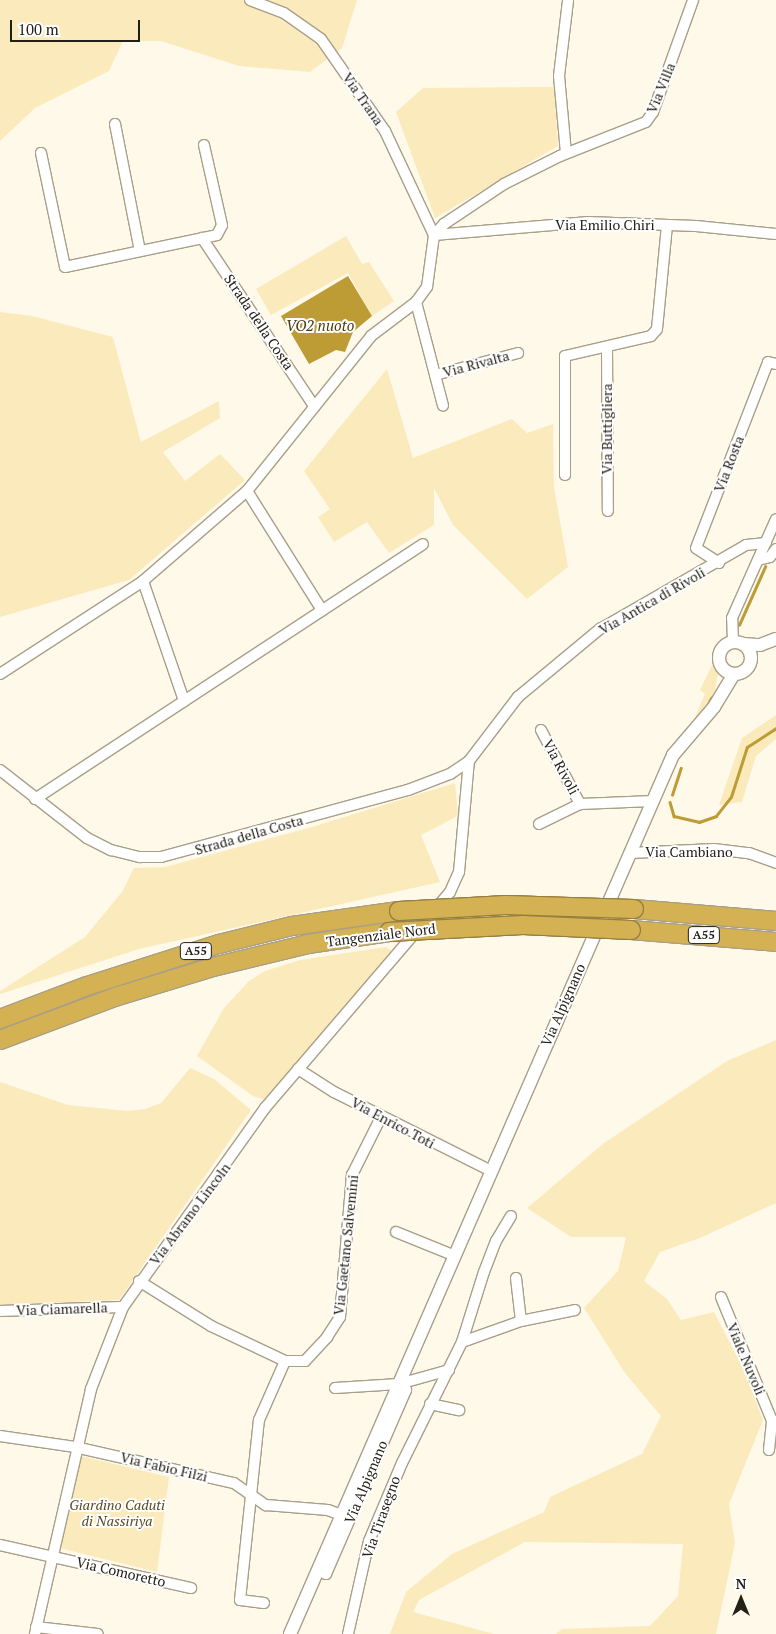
<!DOCTYPE html>
<style>
body{margin:0}
#map{position:relative;width:776px;height:1634px;overflow:hidden;background:#fff9ea;font-family:"PT Serif",serif}
div>[style]{position:absolute}
[style*='--x']{left:calc(var(--x)*1px);top:calc(var(--y)*1px);width:calc(var(--w)*1px);rotate:calc(var(--a)*1deg)}
.green>*{inset:0;background:#fbeabc}
.water>*{inset:0;background:#bd9c36}
.stream>*{height:2.5px;margin:-1.25px;padding:0 1.25px;transform-origin:1.25px;border-radius:1.25px;background:#bd9c36}
.roads{filter:drop-shadow(1px 0 #a89f88) drop-shadow(-1px 0 #a89f88) drop-shadow(0 1px #a89f88) drop-shadow(0 -1px #a89f88)}
.minor>*{height:10px;margin:-5px;padding:0 5px;transform-origin:5px;border-radius:5px;background:#fff}
.tertiary>*{height:12px;margin:-6px;padding:0 6px;transform-origin:6px;border-radius:6px;background:#fff}
.tertiary>.ring{margin:-6px;padding:0;box-sizing:content-box;background:none;border:12px solid #fff;border-radius:50%}
.motorway>*{height:18px;margin:-9px;padding:0 9px;transform-origin:9px;border-radius:9px;background:#d4b253}
.bridges{filter:drop-shadow(1px 0 #967f3e) drop-shadow(-1px 0 #967f3e) drop-shadow(0 1px #967f3e) drop-shadow(0 -1px #967f3e)}
.motorway-bridge>*{height:18px;margin:-9px;padding:0 9px;transform-origin:9px;border-radius:9px;background:#d4b253}
span{translate:-50% -50%;white-space:nowrap;text-align:center;line-height:1.15;-webkit-text-stroke:4px #fff;paint-order:stroke}
.shield-label span{padding:1px 4px;background:#fff;border:1px solid;border-radius:4px;-webkit-text-stroke-width:0}
.shield-label{font-size:12px;color:#232017;font-weight:700}
.street-label{font-size:14px;color:#232017}
.park-label{font-size:14px;color:#584a21;font-style:italic}
.water-label{font-size:15px;color:#493b11;font-style:italic}
.north{position:absolute;left:716px;top:1574px;width:50px;height:50px;-webkit-text-stroke:4px #fff;paint-order:stroke;rotate:0deg;font-size:14px;font-weight:700;line-height:20px;text-align:center;color:#232017}
.north::after{content:'';display:block;margin:auto;width:18px;height:22px;background:#232017;clip-path:polygon(50% 0,100% 100%,50% 72%,0 100%)}
.scale{position:absolute;left:10px;top:20px;width:130px;height:22px;box-sizing:border-box;border:2px solid #232017;border-top:0;padding-left:6px;font-size:15px;line-height:18px;white-space:nowrap;color:#232017;-webkit-text-stroke:4px #fff;paint-order:stroke}
</style>
<div id="map">
<div class="green">
<i style="clip-path:polygon(0 0,357px 0,342px 48px,310px 72px,239px 66px,161px 41px,123px 41px,109px 71px,35px 108px,0 141px)"></i>
<i style="clip-path:polygon(554px 87px,558px 146px,435px 218px,396px 112px,423px 88px)"></i>
<i style="clip-path:polygon(346px 236px,362px 264px,369px 262px,394px 301px,372px 316px,348px 273px,271px 315px,256px 289px)"></i>
<i style="clip-path:polygon(0 312px,32px 316px,113px 337px,141px 442px,219px 401px,220px 418px,163px 452px,185px 481px,220px 454px,245px 480px,129px 580px,0 617px)"></i>
<i style="clip-path:polygon(387px 369px,413px 458px,512px 419px,527px 433px,553px 424px,554px 487px,568px 567px,527px 599px,453px 525px,434px 488px,434px 525px,389px 553px,367px 522px,334px 542px,318px 517px,330px 509px,304px 471px)"></i>
<i style="clip-path:polygon(714px 661px,718px 673px,715px 690px,709px 703px,695px 717px,705px 694px,700px 690px)"></i>
<i style="clip-path:polygon(776px 715px,776px 739px,756px 756px,742px 802px,719px 805px,742px 738px)"></i>
<i style="clip-path:polygon(455px 783px,458px 816px,421px 835px,440px 882px,139px 949px,0 994px,0 991px,85px 937px,122px 892px,134px 868px,165px 867px,312px 827px)"></i>
<i style="clip-path:polygon(386px 947px,392px 951px,265px 1100px,253px 1096px,197px 1056px,224px 1008px,249px 981px,265px 971px,300px 960px)"></i>
<i style="clip-path:polygon(776px 1040px,776px 1203px,700px 1238px,660px 1252px,644px 1281px,667px 1299px,681px 1320px,714px 1312px,745px 1372px,763px 1420px,729px 1504px,735px 1543px,716px 1634px,556px 1634px,562px 1629px,650px 1626px,678px 1596px,683px 1544px,525px 1542px,419px 1600px,413px 1612px,494px 1634px,390px 1634px,406px 1592px,452px 1554px,544px 1512px,550px 1497px,642px 1454px,661px 1416px,625px 1373px,584px 1308px,618px 1271px,626px 1237px,571px 1237px,527px 1208px,604px 1143px,727px 1061px)"></i>
<i style="clip-path:polygon(190px 1068px,214px 1079px,251px 1110px,119px 1300px,0 1305px,0 1082px,68px 1105px,127px 1111px,145px 1109px,161px 1103px)"></i>
<i style="clip-path:polygon(81px 1456px,169px 1477px,157px 1572px,59px 1548px)"></i>
</div>
<div class="water">
<i style="clip-path:polygon(348px 276px,372px 316px,353px 332px,345px 352px,336px 350px,309px 364px,281px 316px)"></i>
</div>
<div class="stream">
<i style="--x:739;--y:625;--w:64;--a:-65.9"></i>
<i style="--x:707;--y:706;--w:9;--a:-63"></i>
<i style="--x:672;--y:795;--w:28;--a:-72"></i>
<i style="--x:670;--y:802;--w:15;--a:74"></i>
<i style="--x:674;--y:816;--w:26;--a:13"></i>
<i style="--x:699;--y:822;--w:18;--a:-19"></i>
<i style="--x:716;--y:816;--w:24;--a:-52"></i>
<i style="--x:731;--y:797;--w:52;--a:-72.3"></i>
<i style="--x:747;--y:747;--w:35;--a:-33"></i>
</div>
<div class="roads">
<div class="minor">
<i style="--x:250;--y:0;--w:36;--a:21"></i>
<i style="--x:284;--y:13;--w:45;--a:35.1"></i>
<i style="--x:321;--y:39;--w:112;--a:55.2"></i>
<i style="--x:385;--y:131;--w:115;--a:64.8"></i>
<i style="--x:115;--y:124;--w:129;--a:78.9"></i>
<i style="--x:41;--y:153;--w:116;--a:78.1"></i>
<i style="--x:65;--y:267;--w:155;--a:-11.9"></i>
<i style="--x:217;--y:235;--w:11;--a:-63"></i>
<i style="--x:222;--y:225;--w:82;--a:-102.7"></i>
<i style="--x:566;--y:153;--w:77;--a:-95.2"></i>
<i style="--x:559;--y:76;--w:77;--a:-83.2"></i>
<i style="--x:434;--y:235;--w:155;--a:-4.8"></i>
<i style="--x:588;--y:222;--w:108;--a:2.1"></i>
<i style="--x:696;--y:226;--w:80;--a:5.7"></i>
<i style="--x:202;--y:238;--w:202;--a:56.3"></i>
<i style="--x:416;--y:302;--w:107;--a:75.4"></i>
<i style="--x:607;--y:347;--w:164;--a:89.7"></i>
<i style="--x:435;--y:375;--w:86;--a:-14.8"></i>
<i style="--x:565;--y:475;--w:119;--a:-90"></i>
<i style="--x:565;--y:356;--w:88;--a:-13.1"></i>
<i style="--x:651;--y:336;--w:9;--a:-49"></i>
<i style="--x:657;--y:329;--w:104;--a:-84.5"></i>
<i style="--x:247;--y:491;--w:141;--a:57.8"></i>
<i style="--x:758;--y:560;--w:12;--a:-14"></i>
<i style="--x:770;--y:557;--w:10;--a:-53"></i>
<i style="--x:719;--y:563;--w:27;--a:-147"></i>
<i style="--x:696;--y:548;--w:199;--a:-68.8"></i>
<i style="--x:768;--y:362;--w:8;--a:14"></i>
<i style="--x:143;--y:581;--w:127;--a:71.1"></i>
<i style="--x:733;--y:642;--w:24;--a:-92"></i>
<i style="--x:732;--y:618;--w:108;--a:-66"></i>
<i style="--x:0;--y:674;--w:171;--a:-33"></i>
<i style="--x:143;--y:581;--w:138;--a:-40.9"></i>
<i style="--x:247;--y:491;--w:198;--a:-51.3"></i>
<i style="--x:371;--y:336;--w:56;--a:-37.1"></i>
<i style="--x:416;--y:302;--w:19;--a:-54"></i>
<i style="--x:427;--y:287;--w:52;--a:-82.3"></i>
<i style="--x:434;--y:235;--w:15;--a:-48"></i>
<i style="--x:444;--y:224;--w:72;--a:-33.7"></i>
<i style="--x:504;--y:184;--w:63;--a:-26.6"></i>
<i style="--x:560;--y:156;--w:92;--a:-21.6"></i>
<i style="--x:646;--y:122;--w:12;--a:-55"></i>
<i style="--x:653;--y:112;--w:119;--a:-70.3"></i>
<i style="--x:541;--y:730;--w:84;--a:62.2"></i>
<i style="--x:580;--y:804;--w:73;--a:-2.4"></i>
<i style="--x:0;--y:770;--w:110;--a:38"></i>
<i style="--x:87;--y:838;--w:27;--a:27"></i>
<i style="--x:111;--y:850;--w:30;--a:14"></i>
<i style="--x:140;--y:857;--w:21;--a:0"></i>
<i style="--x:161;--y:857;--w:256;--a:-15.2"></i>
<i style="--x:408;--y:790;--w:45;--a:-20.9"></i>
<i style="--x:450;--y:774;--w:23;--a:-34"></i>
<i style="--x:35;--y:799;--w:464;--a:-33.3"></i>
<i style="--x:539;--y:824;--w:46;--a:-26"></i>
<i style="--x:630;--y:853;--w:84;--a:-2.7"></i>
<i style="--x:714;--y:849;--w:35;--a:7"></i>
<i style="--x:749;--y:853;--w:29;--a:20"></i>
<i style="--x:298;--y:1069;--w:43;--a:32.6"></i>
<i style="--x:334;--y:1092;--w:176;--a:26.7"></i>
<i style="--x:396;--y:1232;--w:64;--a:22.1"></i>
<i style="--x:516;--y:1278;--w:43;--a:83.4"></i>
<i style="--x:139;--y:1281;--w:85;--a:32"></i>
<i style="--x:211;--y:1326;--w:82;--a:25.3"></i>
<i style="--x:285;--y:1361;--w:20;--a:0"></i>
<i style="--x:305;--y:1361;--w:33;--a:-47"></i>
<i style="--x:327;--y:1337;--w:24;--a:-57"></i>
<i style="--x:340;--y:1317;--w:143;--a:-85.2"></i>
<i style="--x:352;--y:1175;--w:65;--a:-63.4"></i>
<i style="--x:721;--y:1297;--w:134;--a:67.6"></i>
<i style="--x:772;--y:1421;--w:4;--a:0"></i>
<i style="--x:0;--y:1311;--w:123;--a:-1.9"></i>
<i style="--x:462;--y:1342;--w:63;--a:-19.6"></i>
<i style="--x:521;--y:1321;--w:55;--a:-11.5"></i>
<i style="--x:335;--y:1388;--w:64;--a:-3.6"></i>
<i style="--x:399;--y:1384;--w:52;--a:-15.6"></i>
<i style="--x:430;--y:1404;--w:30;--a:12"></i>
<i style="--x:0;--y:1436;--w:76;--a:8.3"></i>
<i style="--x:75;--y:1447;--w:163;--a:12.8"></i>
<i style="--x:234;--y:1483;--w:39;--a:35"></i>
<i style="--x:266;--y:1505;--w:62;--a:4.6"></i>
<i style="--x:328;--y:1510;--w:14;--a:21"></i>
<i style="--x:769;--y:1450;--w:29;--a:-84"></i>
<i style="--x:0;--y:1545;--w:196;--a:12.7"></i>
<i style="--x:318;--y:1570;--w:9;--a:27"></i>
<i style="--x:326;--y:1574;--w:201;--a:-66.5"></i>
<i style="--x:406;--y:1390;--w:9;--a:-139"></i>
<i style="--x:264;--y:1603;--w:24;--a:-173"></i>
<i style="--x:240;--y:1600;--w:181;--a:-84"></i>
<i style="--x:259;--y:1420;--w:64;--a:-66.2"></i>
<i style="--x:36;--y:1627;--w:62;--a:6.4"></i>
<i style="--x:35;--y:1634;--w:251;--a:-77.1"></i>
<i style="--x:91;--y:1389;--w:88;--a:-68.7"></i>
<i style="--x:123;--y:1307;--w:244;--a:-54.5"></i>
<i style="--x:265;--y:1108;--w:284;--a:-49.4"></i>
<i style="--x:450;--y:892;--w:22;--a:-66"></i>
<i style="--x:459;--y:872;--w:111;--a:-84.9"></i>
<i style="--x:469;--y:761;--w:81;--a:-52.6"></i>
<i style="--x:518;--y:697;--w:107;--a:-39.7"></i>
<i style="--x:600;--y:629;--w:168;--a:-29.9"></i>
<i style="--x:746;--y:545;--w:20;--a:-6"></i>
<i style="--x:348;--y:1634;--w:95;--a:-77.3"></i>
<i style="--x:369;--y:1541;--w:85;--a:-67.1"></i>
<i style="--x:402;--y:1463;--w:135;--a:-63.6"></i>
<i style="--x:462;--y:1342;--w:73;--a:-72.6"></i>
<i style="--x:484;--y:1272;--w:33;--a:-69"></i>
<i style="--x:496;--y:1241;--w:29;--a:-59"></i>
</div>
<div class="tertiary">
<i class="ring" style="left:719px;top:642px;width:20px;height:20px"></i>
<i style="--x:744;--y:644;--w:16;--a:4"></i>
<i style="--x:760;--y:645;--w:17;--a:-21"></i>
<i style="--x:290;--y:1634;--w:959;--a:-66.46"></i>
<i style="--x:673;--y:755;--w:63;--a:-49.5"></i>
<i style="--x:714;--y:707;--w:37;--a:-59"></i>
</div>
<div class="motorway">
<i style="--x:634;--y:909;--w:143;--a:4.8"></i>
<i style="--x:631;--y:930;--w:145;--a:4.7"></i>
<i style="--x:0;--y:1019;--w:93;--a:-20.8"></i>
<i style="--x:87;--y:986;--w:139;--a:-17.7"></i>
<i style="--x:219;--y:944;--w:75;--a:-13.9"></i>
<i style="--x:292;--y:926;--w:108;--a:-8"></i>
<i style="--x:0;--y:1040;--w:123;--a:-20.5"></i>
<i style="--x:115;--y:997;--w:102;--a:-17"></i>
<i style="--x:213;--y:967;--w:98;--a:-13.6"></i>
<i style="--x:308;--y:944;--w:82;--a:-8.4"></i>
</div>
</div>
<div class="bridges">
<div class="motorway-bridge">
<i style="--x:399;--y:911;--w:107;--a:-3.2"></i>
<i style="--x:506;--y:905;--w:128;--a:1.8"></i>
<i style="--x:389;--y:932;--w:134;--a:-3"></i>
<i style="--x:523;--y:925;--w:108;--a:2.7"></i>
</div>
</div>
<div class="shield-label">
<span style="left:704px;top:935px">A55</span>
<span style="left:196px;top:951px">A55</span>
</div>
<div class="street-label">
<span style="left:661px;top:88px;rotate:-68deg">Via Villa</span>
<span style="left:363px;top:99px;rotate:55deg">Via Trana</span>
<span style="left:605px;top:225px">Via Emilio Chiri</span>
<span style="left:259px;top:322px;rotate:56deg">Strada della Costa</span>
<span style="left:476px;top:364px;rotate:-15deg">Via Rivalta</span>
<span style="left:607px;top:429px;rotate:-90deg">Via Buttigliera</span>
<span style="left:729px;top:464px;rotate:-69deg">Via Rosta</span>
<span style="left:652px;top:601px;rotate:-30deg">Via Antica di Rivoli</span>
<span style="left:561px;top:767px;rotate:62deg">Via Rivoli</span>
<span style="left:249px;top:835px;rotate:-16deg">Strada della Costa</span>
<span style="left:689px;top:852px">Via Cambiano</span>
<span style="left:381px;top:935px;rotate:-7deg">Tangenziale Nord</span>
<span style="left:563px;top:1005px;rotate:-66deg">Via Alpignano</span>
<span style="left:393px;top:1123px;rotate:28deg">Via Enrico Toti</span>
<span style="left:190px;top:1214px;rotate:-53deg">Via Abramo Lincoln</span>
<span style="left:346px;top:1245px;rotate:-84deg">Via Gaetano Salvemini</span>
<span style="left:62px;top:1309px;rotate:-2deg">Via Ciamarella</span>
<span style="left:746px;top:1359px;rotate:67deg">Viale Nuvoli</span>
<span style="left:164px;top:1467px;rotate:13deg">Via Fabio Filzi</span>
<span style="left:366px;top:1482px;rotate:-67deg">Via Alpignano</span>
<span style="left:381px;top:1517px;rotate:-70deg">Via Tirasegno</span>
<span style="left:121px;top:1572px;rotate:13deg">Via Comoretto</span>
</div>
<div class="park-label">
<span style="left:117px;top:1513px">Giardino Caduti<br>di Nassiriya</span>
</div>
<div class="water-label">
<span style="left:320px;top:326px">VO2 nuoto</span>
</div>
<div class="north">N</div>
<div class="scale">100 m</div>
</div>
